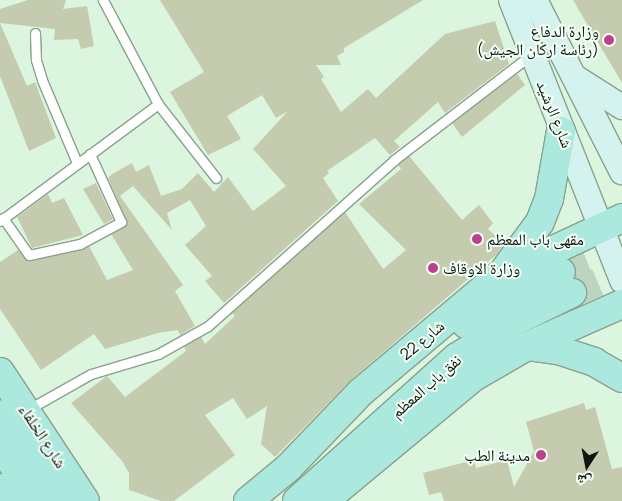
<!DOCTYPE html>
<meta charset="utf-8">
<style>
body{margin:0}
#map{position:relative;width:622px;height:501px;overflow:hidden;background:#dbf5df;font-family:Manrope,"Noto Naskh Arabic",sans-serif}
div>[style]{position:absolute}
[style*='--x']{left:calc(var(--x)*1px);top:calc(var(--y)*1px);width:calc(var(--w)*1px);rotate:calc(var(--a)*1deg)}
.building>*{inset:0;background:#c5cbae}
.primary-tunnel>*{height:28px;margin-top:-14px;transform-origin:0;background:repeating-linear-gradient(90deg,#bcd4c0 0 28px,transparent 0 42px)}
.roads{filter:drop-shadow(1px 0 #89a18d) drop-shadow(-1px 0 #89a18d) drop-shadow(0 1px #89a18d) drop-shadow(0 -1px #89a18d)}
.service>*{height:9px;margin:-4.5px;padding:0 4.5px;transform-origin:4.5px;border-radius:4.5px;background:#fff}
.secondary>*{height:24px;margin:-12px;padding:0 12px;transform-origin:12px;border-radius:12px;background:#d5f3ee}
.primary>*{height:28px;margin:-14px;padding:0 14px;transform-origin:14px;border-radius:14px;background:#abe8de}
.dots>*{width:14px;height:14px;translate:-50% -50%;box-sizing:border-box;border:2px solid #f3fef5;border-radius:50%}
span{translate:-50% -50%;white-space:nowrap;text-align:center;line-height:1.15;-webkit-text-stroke:4px #f3fef5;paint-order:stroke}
.poi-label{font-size:16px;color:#0d160f}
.right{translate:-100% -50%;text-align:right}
.left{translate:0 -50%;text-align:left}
.street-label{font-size:16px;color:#0d160f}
.north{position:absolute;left:562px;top:441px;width:50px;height:50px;-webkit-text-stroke:4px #f3fef5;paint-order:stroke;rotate:191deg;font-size:14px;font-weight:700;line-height:20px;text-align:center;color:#0d160f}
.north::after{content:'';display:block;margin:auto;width:18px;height:22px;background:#0d160f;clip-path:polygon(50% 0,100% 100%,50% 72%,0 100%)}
</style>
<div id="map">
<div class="building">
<i style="clip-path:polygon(28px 0,66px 0,63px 9px,87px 6px,94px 46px,81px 49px,78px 39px,54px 40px,55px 29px,0 23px,27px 86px,35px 82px,56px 138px,29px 151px,0 76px,0 9px)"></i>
<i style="clip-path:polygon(160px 0,423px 0,344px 48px,344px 52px,337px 56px,341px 65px,316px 65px,324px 77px,321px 79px,341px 112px,368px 89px,376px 98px,445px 34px,495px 21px,509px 64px,445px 113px,438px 102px,394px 141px,400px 147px,390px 155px,375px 138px,327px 171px,329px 173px,323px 178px,338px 201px,224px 303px,205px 281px,212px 276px,185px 245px,206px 226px,190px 200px,167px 213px,172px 230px,133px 186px,120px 196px,183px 285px,175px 291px,195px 326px,180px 335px,178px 330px,158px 333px,105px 349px,94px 334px,41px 370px,0 309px,0 262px,18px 250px,30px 261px,89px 246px,107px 280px,133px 270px,111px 234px,127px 222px,108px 178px,112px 174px,132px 163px,136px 172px,149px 165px,161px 196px,182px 189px,198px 173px,214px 192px,228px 177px,253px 211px,286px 186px,253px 149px,288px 111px,276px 118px,262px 95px,227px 116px,241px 139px,208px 155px,170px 92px,204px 72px)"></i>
<i style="clip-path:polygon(573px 0,622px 0,622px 83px)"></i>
<i style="clip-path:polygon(517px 74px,525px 85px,462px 137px,452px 123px)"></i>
<i style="clip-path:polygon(409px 156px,462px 220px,479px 205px,493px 223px,488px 229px,504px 244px,496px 255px,351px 380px,275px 457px,261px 444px,267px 406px,247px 419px,233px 398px,205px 415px,235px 455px,174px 501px,161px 501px,129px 490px,129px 473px,122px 461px,71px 403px,107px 376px,125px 397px,186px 351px,184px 347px,201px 337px,205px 344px,235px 316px,232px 313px,345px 212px,383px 269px,406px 250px,359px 204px,401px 169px,398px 165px)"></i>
<i style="clip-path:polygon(96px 183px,113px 219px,104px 224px,83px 189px)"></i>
<i style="clip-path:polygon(48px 194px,52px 203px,64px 198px,83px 235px,32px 248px,17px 217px)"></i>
<i style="clip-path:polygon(584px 403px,586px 410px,595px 407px,612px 469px,622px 467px,622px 501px,444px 501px,441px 492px,429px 495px,423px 473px,474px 460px,476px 468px,507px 460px,514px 487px,534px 451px,526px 422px)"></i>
</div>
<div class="primary-tunnel">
<i style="--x:561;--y:272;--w:66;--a:-21.5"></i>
<i style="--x:572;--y:293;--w:54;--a:-22.8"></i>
</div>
<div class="roads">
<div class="service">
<i style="--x:35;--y:33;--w:27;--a:88"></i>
<i style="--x:36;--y:60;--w:21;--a:73"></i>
<i style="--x:42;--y:80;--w:90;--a:67.1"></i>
<i style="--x:158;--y:104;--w:94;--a:51.9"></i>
<i style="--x:3;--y:218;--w:45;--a:54.9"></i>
<i style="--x:29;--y:255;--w:52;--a:-12.2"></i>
<i style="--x:80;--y:244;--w:47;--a:-28.2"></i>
<i style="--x:121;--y:222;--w:75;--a:-114.5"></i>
<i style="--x:0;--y:221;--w:197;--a:-36.5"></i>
<i style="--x:158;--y:104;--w:118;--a:-117.9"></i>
<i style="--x:27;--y:410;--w:73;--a:-29.4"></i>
<i style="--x:91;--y:374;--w:70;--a:-16.6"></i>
<i style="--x:158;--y:354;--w:57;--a:-29.2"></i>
<i style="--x:208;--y:326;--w:249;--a:-41.7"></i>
<i style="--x:394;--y:160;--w:173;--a:-37.5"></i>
</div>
<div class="secondary">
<i style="--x:511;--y:0;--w:302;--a:68.4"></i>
<i style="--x:535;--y:0;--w:193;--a:63.2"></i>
<i style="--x:575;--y:77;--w:56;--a:32.6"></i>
</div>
<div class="primary">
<i style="--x:506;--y:268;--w:57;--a:-53.5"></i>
<i style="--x:540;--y:222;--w:25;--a:-69"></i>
<i style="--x:549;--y:199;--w:69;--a:-80"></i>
<i style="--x:466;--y:324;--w:50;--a:-33.7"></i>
<i style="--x:508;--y:296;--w:58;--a:-24.4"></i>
<i style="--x:527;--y:346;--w:34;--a:8"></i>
<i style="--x:561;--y:351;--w:35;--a:18"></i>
<i style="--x:594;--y:362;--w:32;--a:30"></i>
<i style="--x:0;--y:372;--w:154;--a:56.6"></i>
<i style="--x:7;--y:413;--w:101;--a:60.4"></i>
<i style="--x:0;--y:442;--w:68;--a:60"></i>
<i style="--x:0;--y:488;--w:15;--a:62"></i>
<i style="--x:248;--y:501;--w:52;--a:-39.5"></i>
<i style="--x:288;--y:468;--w:105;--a:-46.2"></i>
<i style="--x:361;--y:392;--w:182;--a:-40.1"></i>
<i style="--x:500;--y:275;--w:135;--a:-25"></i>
<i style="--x:297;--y:501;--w:215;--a:-42"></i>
<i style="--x:457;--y:357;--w:66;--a:-32"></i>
<i style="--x:513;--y:322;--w:66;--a:-26.2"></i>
<i style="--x:324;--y:501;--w:192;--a:-39.7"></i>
<i style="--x:472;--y:378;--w:64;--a:-30.2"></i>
<i style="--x:527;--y:346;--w:104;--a:-23.9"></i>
</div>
</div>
<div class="dots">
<i style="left:609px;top:40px;background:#bd3f8d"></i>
<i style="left:477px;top:239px;background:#bd3f8d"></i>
<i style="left:433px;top:268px;background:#bd3f8d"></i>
<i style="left:541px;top:455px;background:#bd3f8d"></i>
</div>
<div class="poi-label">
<span class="right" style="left:599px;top:40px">وزارة الدفاع<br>(رئاسة اركان الجيش)</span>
<span class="left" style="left:487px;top:239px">مقهى باب المعظم</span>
<span class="left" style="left:443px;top:268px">وزارة الاوقاف</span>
<span class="right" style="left:530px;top:455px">مدينة الطب</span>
</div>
<div class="street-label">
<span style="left:555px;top:114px;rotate:68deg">شارع الرشيد</span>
<span style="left:422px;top:340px;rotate:-40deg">شارع 22</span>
<span style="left:426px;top:386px;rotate:-41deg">نفق باب المعظم</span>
<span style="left:43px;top:436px;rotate:57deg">شارع الخلفاء</span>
</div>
<div class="north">ش</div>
</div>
